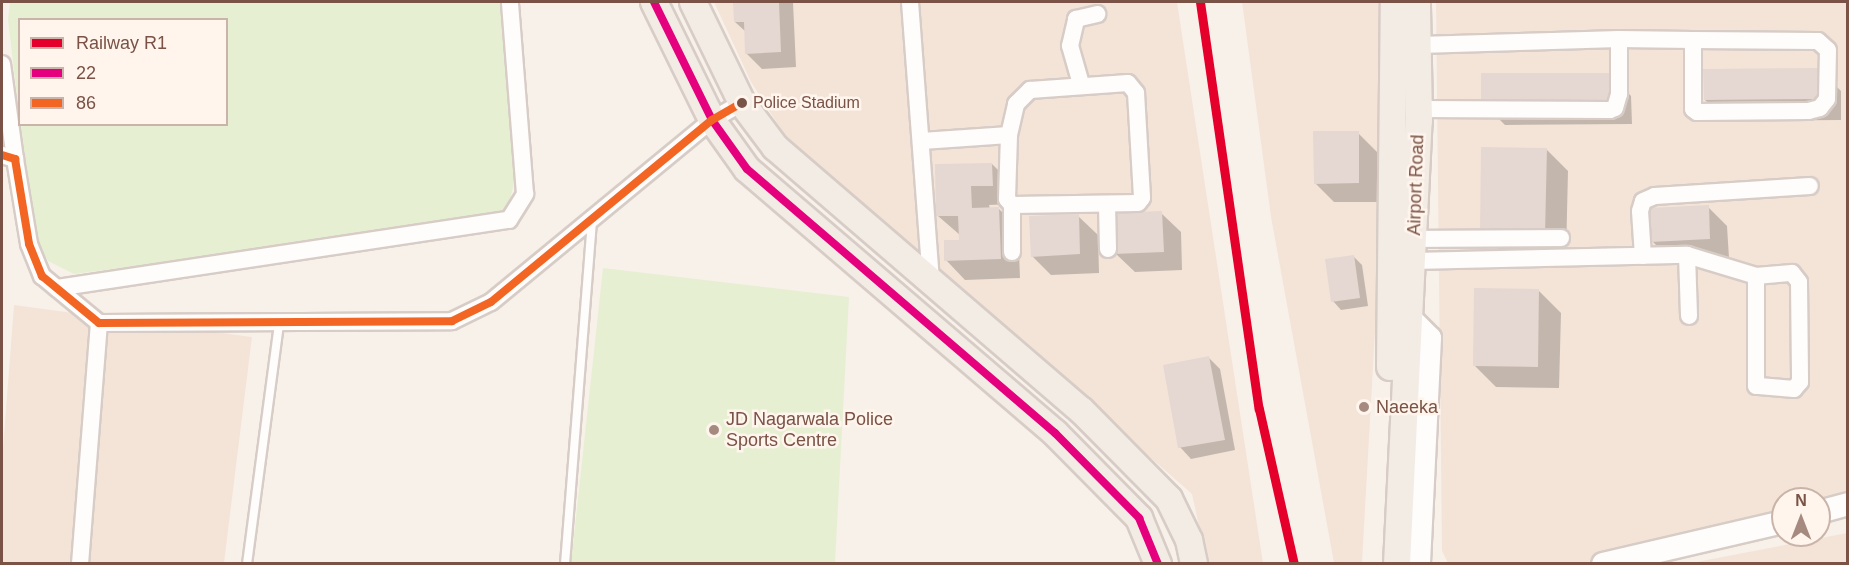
<!DOCTYPE html>
<style>
body{margin:0}
#map{position:relative;width:1849px;height:565px;overflow:hidden;background:#f8f1ea;font-family:Helvetica,sans-serif}
div>[style]{position:absolute}
[style*='--x']{left:calc(var(--x)*1px);top:calc(var(--y)*1px);width:calc(var(--w)*1px);rotate:calc(var(--a)*1deg)}
.residential>*{inset:0;background:#f4e4d8}
.green>*{inset:0;background:#e7efd3}
.shadow>*{inset:0;background:#0003}
.building>*{inset:0;background:#e5d7d1}
.roads{filter:drop-shadow(2px 0 #d7ccc6) drop-shadow(-2px 0 #d7ccc6) drop-shadow(0 2px #d7ccc6) drop-shadow(0 -2px #d7ccc6)}
.lane>*{height:8px;margin:-4px;padding:0 4px;transform-origin:4px;border-radius:4px;background:#fefdfc}
.street>*{height:16px;margin:-8px;padding:0 8px;transform-origin:8px;border-radius:8px;background:#fefdfc}
.secondary>*{height:22px;margin:-11px;padding:0 11px;transform-origin:11px;border-radius:11px;background:#fefdfc}
.primary>*{height:26px;margin:-13px;padding:0 13px;transform-origin:13px;border-radius:13px;background:#f3ece5}
.bus-1>*{height:8px;margin:-4px;padding:0 4px;transform-origin:4px;border-radius:4px;background:#e5007d}
.bus-2>*{height:8px;margin:-4px;padding:0 4px;transform-origin:4px;border-radius:4px;background:#f26522}
.rail-1>*{height:9px;margin:-4.5px;padding:0 4.5px;transform-origin:4.5px;border-radius:4.5px;background:#e4002b}
.dots>*{width:16px;height:16px;translate:-50% -50%;box-sizing:border-box;border:3px solid #fff5ec;border-radius:50%}
span{translate:-50% -50%;white-space:nowrap;text-align:center;line-height:1.15;-webkit-text-stroke:5px #fff5ec;paint-order:stroke}
.bus-label{font-size:16px;color:#7a5246}
.left{translate:0 -50%;text-align:left}
.street-label{font-size:18px;color:#7a5246}
.poi-label{font-size:18px;color:#7a5246}
.frame{position:absolute;inset:0;border:3px solid #7a5246;pointer-events:none}
.legend{position:absolute;left:18px;top:18px;width:210px;height:108px;box-sizing:border-box;background:#fff5ec;border:2px solid #cab4aa;margin:0;padding:8px 10px;list-style:none;font-size:18px;color:#7a5246}
.legend li{display:flex;align-items:center;gap:12px;height:30px}
.legend b{width:30px;border:2px solid #cab4aa}
.north{position:absolute;left:1771px;top:487px;width:60px;height:60px;box-sizing:border-box;background:#fff5ec;border:2px solid #cab4aa;border-radius:50%;rotate:0deg;font-size:16px;font-weight:700;line-height:24px;text-align:center;color:#7a5246}
.north::after{content:'';display:block;margin:auto;width:21px;height:27px;background:#a68a7f;clip-path:polygon(50% 0,100% 100%,50% 72%,0 100%)}
</style>
<div id="map">
<div class="residential">
<i style="clip-path:polygon(714px 2px,1177px 2px,1263px 563px,1207px 563px,1192px 494px,787px 139px,751px 82px)"></i>
<i style="clip-path:polygon(1242px 2px,1381px 2px,1378px 278px,1362px 563px,1334px 563px,1271px 217px)"></i>
<i style="clip-path:polygon(1436px 2px,1847px 2px,1847px 507px,1819px 513px,1819px 499px,1783px 499px,1783px 522px,1583px 563px,1448px 563px,1442px 551px)"></i>
<i style="clip-path:polygon(14px 305px,252px 337px,224px 563px,2px 564px,2px 461px)"></i>
<i style="clip-path:polygon(1847px 533px,1847px 563px,1691px 563px)"></i>
</div>
<div class="green">
<i style="clip-path:polygon(10px 2px,500px 2px,518px 166px,511px 196px,501px 218px,74px 274px,48px 261px,35px 237px,21px 125px,226px 124px,226px 20px,20px 20px,19px 115px,8px 19px)"></i>
<i style="clip-path:polygon(603px 268px,849px 297px,835px 563px,571px 563px)"></i>
</div>
<div class="shadow">
<i style="clip-path:polygon(734px 2px,793px 2px,796px 67px,762px 69px,746px 53px,746px 32px,735px 22px)"></i>
<i style="clip-path:polygon(1819px 69px,1841px 91px,1841px 120px,1727px 121px,1705px 100px)"></i>
<i style="clip-path:polygon(1610px 74px,1631px 96px,1632px 124px,1505px 125px,1483px 103px)"></i>
<i style="clip-path:polygon(2px 90px,18px 105px,2px 142px)"></i>
<i style="clip-path:polygon(1358px 133px,1377px 152px,1378px 202px,1334px 202px,1315px 183px)"></i>
<i style="clip-path:polygon(1546px 149px,1568px 171px,1566px 256px,1504px 255px,1482px 233px)"></i>
<i style="clip-path:polygon(992px 164px,1011px 183px,1012px 204px,989px 205px,990px 209px,999px 209px,1018px 228px,1020px 278px,965px 280px,946px 260px,960px 241px,960px 235px,938px 216px)"></i>
<i style="clip-path:polygon(1708px 207px,1727px 226px,1729px 258px,1672px 261px,1652px 241px)"></i>
<i style="clip-path:polygon(1161px 213px,1181px 232px,1182px 270px,1135px 272px,1115px 253px)"></i>
<i style="clip-path:polygon(1078px 216px,1098px 235px,1099px 273px,1051px 275px,1032px 256px)"></i>
<i style="clip-path:polygon(1353px 256px,1362px 265px,1368px 306px,1341px 310px,1333px 301px)"></i>
<i style="clip-path:polygon(1539px 291px,1561px 313px,1559px 388px,1496px 387px,1474px 365px)"></i>
<i style="clip-path:polygon(1209px 358px,1220px 369px,1235px 450px,1191px 459px,1180px 447px)"></i>
</div>
<div class="building">
<i style="clip-path:polygon(733px 2px,779px 2px,781px 52px,745px 54px,744px 22px,734px 22px)"></i>
<i style="clip-path:polygon(1820px 68px,1820px 99px,1704px 100px,1703px 69px)"></i>
<i style="clip-path:polygon(1481px 73px,1610px 73px,1610px 103px,1481px 103px)"></i>
<i style="clip-path:polygon(1313px 131px,1359px 131px,1359px 183px,1314px 184px)"></i>
<i style="clip-path:polygon(1481px 147px,1547px 148px,1545px 235px,1480px 234px)"></i>
<i style="clip-path:polygon(992px 163px,993px 186px,971px 186px,972px 208px,999px 207px,1001px 259px,944px 261px,944px 240px,959px 240px,958px 216px,936px 216px,935px 164px)"></i>
<i style="clip-path:polygon(1709px 205px,1710px 239px,1651px 242px,1649px 208px)"></i>
<i style="clip-path:polygon(1162px 211px,1164px 252px,1114px 254px,1112px 213px)"></i>
<i style="clip-path:polygon(1079px 214px,1080px 254px,1031px 257px,1029px 216px)"></i>
<i style="clip-path:polygon(1354px 255px,1360px 298px,1331px 302px,1325px 259px)"></i>
<i style="clip-path:polygon(1474px 288px,1539px 289px,1538px 367px,1473px 366px)"></i>
<i style="clip-path:polygon(1209px 356px,1225px 440px,1178px 448px,1163px 365px)"></i>
</div>
<div class="roads">
<div class="lane">
<i style="--x:247;--y:564;--w:241;--a:-82.4"></i>
<i style="--x:565;--y:564;--w:345;--a:-85.5"></i>
</div>
<div class="street">
<i style="--x:910;--y:2;--w:281;--a:85.7"></i>
<i style="--x:1419;--y:45;--w:200;--a:-1.7"></i>
<i style="--x:1619;--y:39;--w:74;--a:0.8"></i>
<i style="--x:1693;--y:40;--w:125;--a:0.5"></i>
<i style="--x:1818;--y:41;--w:13;--a:42"></i>
<i style="--x:1828;--y:50;--w:49;--a:91.2"></i>
<i style="--x:1827;--y:99;--w:11;--a:128"></i>
<i style="--x:1820;--y:108;--w:11;--a:165"></i>
<i style="--x:1809;--y:111;--w:112;--a:179.5"></i>
<i style="--x:1697;--y:112;--w:5;--a:-143"></i>
<i style="--x:1693;--y:109;--w:69;--a:-90"></i>
<i style="--x:2;--y:64;--w:96;--a:82.2"></i>
<i style="--x:1081;--y:84;--w:40;--a:-106"></i>
<i style="--x:1070;--y:46;--w:28;--a:-77"></i>
<i style="--x:1076;--y:19;--w:22;--a:-13"></i>
<i style="--x:1419;--y:109;--w:191;--a:0.3"></i>
<i style="--x:1610;--y:110;--w:5;--a:-22"></i>
<i style="--x:1615;--y:108;--w:15;--a:-74"></i>
<i style="--x:1619;--y:94;--w:55;--a:-90"></i>
<i style="--x:1009;--y:135;--w:32;--a:-77"></i>
<i style="--x:1016;--y:104;--w:20;--a:-45"></i>
<i style="--x:1030;--y:90;--w:98;--a:-4.1"></i>
<i style="--x:1128;--y:83;--w:13;--a:51"></i>
<i style="--x:1136;--y:93;--w:105;--a:86.7"></i>
<i style="--x:1142;--y:198;--w:6;--a:129"></i>
<i style="--x:1138;--y:203;--w:126;--a:179.1"></i>
<i style="--x:922;--y:141;--w:87;--a:-3.9"></i>
<i style="--x:1009;--y:135;--w:64;--a:91.8"></i>
<i style="--x:1007;--y:199;--w:8;--a:50"></i>
<i style="--x:1012;--y:205;--w:47;--a:90"></i>
<i style="--x:2;--y:155;--w:14;--a:17"></i>
<i style="--x:15;--y:159;--w:86;--a:80.6"></i>
<i style="--x:29;--y:244;--w:35;--a:68"></i>
<i style="--x:42;--y:276;--w:74;--a:39.5"></i>
<i style="--x:99;--y:323;--w:353;--a:-0.3"></i>
<i style="--x:452;--y:321;--w:43;--a:-26"></i>
<i style="--x:491;--y:302;--w:286;--a:-39.5"></i>
<i style="--x:712;--y:120;--w:34;--a:-30"></i>
<i style="--x:1107;--y:205;--w:44;--a:88.7"></i>
<i style="--x:1414;--y:239;--w:147;--a:-0.4"></i>
<i style="--x:1687;--y:255;--w:61;--a:88.1"></i>
<i style="--x:1643;--y:256;--w:45;--a:-93.8"></i>
<i style="--x:1640;--y:211;--w:10;--a:-73"></i>
<i style="--x:1643;--y:201;--w:13;--a:-23"></i>
<i style="--x:1655;--y:196;--w:155;--a:-3.7"></i>
<i style="--x:1413;--y:261;--w:274;--a:-1.3"></i>
<i style="--x:1687;--y:255;--w:72;--a:16.9"></i>
<i style="--x:1756;--y:276;--w:36;--a:-5"></i>
<i style="--x:1792;--y:273;--w:11;--a:52"></i>
<i style="--x:1799;--y:282;--w:100;--a:89.4"></i>
<i style="--x:1800;--y:382;--w:9;--a:131"></i>
<i style="--x:1794;--y:389;--w:38;--a:-175"></i>
<i style="--x:1756;--y:386;--w:110;--a:-90"></i>
<i style="--x:57;--y:288;--w:457;--a:-8.6"></i>
<i style="--x:509;--y:220;--w:31;--a:-58"></i>
<i style="--x:525;--y:194;--w:193;--a:-94.5"></i>
<i style="--x:80;--y:564;--w:242;--a:-85.5"></i>
</div>
<div class="secondary">
<i style="--x:1396;--y:317;--w:14;--a:4"></i>
<i style="--x:1410;--y:318;--w:28;--a:45"></i>
<i style="--x:1430;--y:338;--w:226;--a:92.8"></i>
<i style="--x:1819;--y:512;--w:30;--a:-15"></i>
<i style="--x:1603;--y:564;--w:185;--a:-13.1"></i>
</div>
<div class="primary">
<i style="--x:654;--y:2;--w:131;--a:63.8"></i>
<i style="--x:712;--y:120;--w:60;--a:54.5"></i>
<i style="--x:747;--y:169;--w:406;--a:40.6"></i>
<i style="--x:1055;--y:433;--w:120;--a:45.3"></i>
<i style="--x:1139;--y:518;--w:50;--a:67.6"></i>
<i style="--x:693;--y:2;--w:112;--a:64.1"></i>
<i style="--x:742;--y:103;--w:55;--a:53.1"></i>
<i style="--x:775;--y:147;--w:403;--a:40.7"></i>
<i style="--x:1081;--y:410;--w:125;--a:45.3"></i>
<i style="--x:1169;--y:499;--w:46;--a:64"></i>
<i style="--x:1189;--y:540;--w:25;--a:78"></i>
<i style="--x:1390;--y:367;--w:365;--a:-89.4"></i>
<i style="--x:1397;--y:564;--w:444;--a:-87.2"></i>
<i style="--x:1419;--y:121;--w:119;--a:-91"></i>
</div>
</div>
<div class="bus-1">
<i style="--x:654;--y:2;--w:131;--a:63.8"></i>
<i style="--x:712;--y:120;--w:60;--a:54.5"></i>
<i style="--x:747;--y:169;--w:406;--a:40.6"></i>
<i style="--x:1055;--y:433;--w:120;--a:45.3"></i>
<i style="--x:1139;--y:518;--w:50;--a:67.6"></i>
</div>
<div class="bus-2">
<i style="--x:2;--y:155;--w:14;--a:17"></i>
<i style="--x:15;--y:159;--w:86;--a:80.6"></i>
<i style="--x:29;--y:244;--w:35;--a:68"></i>
<i style="--x:42;--y:276;--w:74;--a:39.5"></i>
<i style="--x:99;--y:323;--w:353;--a:-0.3"></i>
<i style="--x:452;--y:321;--w:43;--a:-26"></i>
<i style="--x:491;--y:302;--w:286;--a:-39.5"></i>
<i style="--x:712;--y:120;--w:34;--a:-30"></i>
</div>
<div class="rail-1">
<i style="--x:1200;--y:2;--w:411;--a:81.8"></i>
<i style="--x:1259;--y:409;--w:159;--a:77.3"></i>
</div>
<div class="dots">
<i style="left:742px;top:103px;background:#7a5246"></i>
<i style="left:1364px;top:407px;background:#a68a7f"></i>
<i style="left:714px;top:430px;background:#a68a7f"></i>
</div>
<div class="bus-label">
<span class="left" style="left:753px;top:103px">Police Stadium</span>
</div>
<div class="street-label">
<span style="left:1416px;top:185px;rotate:-88deg">Airport Road</span>
</div>
<div class="poi-label">
<span class="left" style="left:1376px;top:407px">Naeeka</span>
<span class="left" style="left:726px;top:430px">JD Nagarwala Police<br>Sports Centre</span>
</div>
<div class="frame"></div>
<ul class="legend">
<li><b style="height:8px;background:#e4002b"></b>Railway R1</li>
<li><b style="height:8px;background:#e5007d"></b>22</li>
<li><b style="height:8px;background:#f26522"></b>86</li>
</ul>
<div class="north">N</div>
</div>
